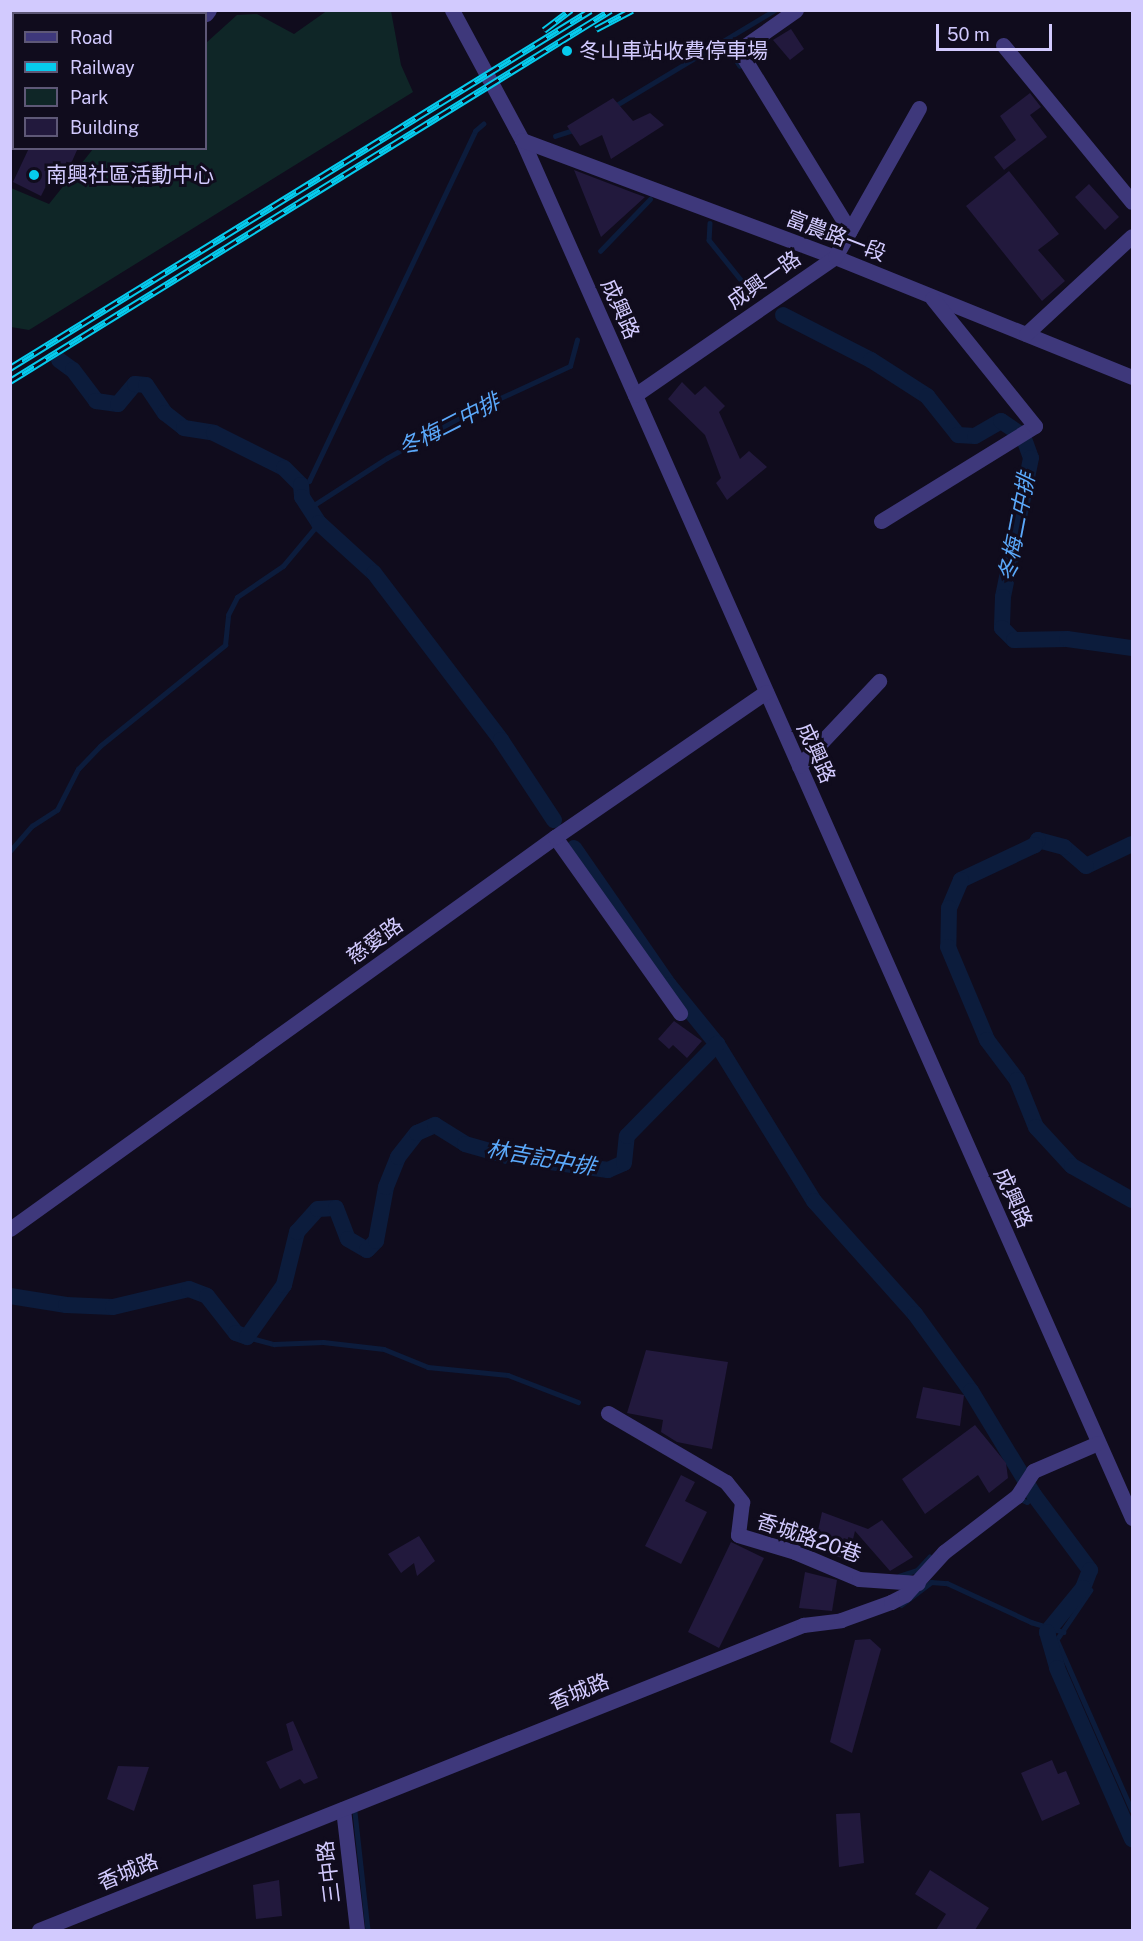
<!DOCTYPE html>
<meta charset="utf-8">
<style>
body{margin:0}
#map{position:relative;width:1143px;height:1941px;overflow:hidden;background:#100c1d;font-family:"Public Sans","Noto Sans TC",sans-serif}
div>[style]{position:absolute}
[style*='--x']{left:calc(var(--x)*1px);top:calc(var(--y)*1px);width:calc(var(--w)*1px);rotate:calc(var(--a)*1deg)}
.green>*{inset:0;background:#0f2627}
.stream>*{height:4.5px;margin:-2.25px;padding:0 2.25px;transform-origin:2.25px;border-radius:2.25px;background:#0c1c3c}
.canal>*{height:16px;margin:-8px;padding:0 8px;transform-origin:8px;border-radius:8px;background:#0c1c3c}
.building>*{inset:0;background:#22193d}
.minor>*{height:15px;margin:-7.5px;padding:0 7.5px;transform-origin:7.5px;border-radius:7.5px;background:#3e387b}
.rail>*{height:7px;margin-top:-3.5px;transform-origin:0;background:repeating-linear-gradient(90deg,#100c1d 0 14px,#06cbed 0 28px);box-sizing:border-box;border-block:2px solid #06cbed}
.dots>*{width:16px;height:16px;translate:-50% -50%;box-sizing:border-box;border:3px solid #100c1d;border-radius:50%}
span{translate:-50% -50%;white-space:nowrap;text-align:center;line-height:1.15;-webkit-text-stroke:6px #100c1d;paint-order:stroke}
.poi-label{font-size:21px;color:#d2cafe}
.left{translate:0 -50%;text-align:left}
.street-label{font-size:21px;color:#d2cafe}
.water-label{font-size:22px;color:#5ba9fb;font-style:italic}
.frame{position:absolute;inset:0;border:12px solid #d2cafe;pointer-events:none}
.legend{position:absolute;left:12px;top:12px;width:195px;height:138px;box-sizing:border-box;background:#100c1d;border:2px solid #5e5877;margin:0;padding:8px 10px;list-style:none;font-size:18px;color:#d2cafe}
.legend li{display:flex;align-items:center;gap:12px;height:30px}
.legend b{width:30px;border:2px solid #5e5877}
.scale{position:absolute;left:936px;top:24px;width:116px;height:27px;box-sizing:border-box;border:3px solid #d2cafe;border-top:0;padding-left:8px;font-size:18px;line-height:21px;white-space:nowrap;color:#d2cafe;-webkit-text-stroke:4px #100c1d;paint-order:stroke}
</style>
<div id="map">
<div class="green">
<i style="clip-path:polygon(328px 10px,391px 11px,401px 65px,413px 92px,29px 330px,11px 327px,11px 188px,49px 204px,93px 149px,206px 148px,206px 43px,237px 15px,257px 14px,294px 34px)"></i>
</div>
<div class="stream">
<i style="--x:725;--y:43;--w:27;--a:57"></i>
<i style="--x:615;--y:106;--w:187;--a:-31"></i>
<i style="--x:555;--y:136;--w:20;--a:-18"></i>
<i style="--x:710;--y:223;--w:17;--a:93"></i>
<i style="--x:709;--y:240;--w:65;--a:51.2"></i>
<i style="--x:600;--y:251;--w:72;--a:-46.1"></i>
<i style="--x:10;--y:381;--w:49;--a:-30.8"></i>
<i style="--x:301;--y:485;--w:9;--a:-27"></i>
<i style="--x:309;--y:481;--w:387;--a:-64.6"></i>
<i style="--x:475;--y:131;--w:11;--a:-41"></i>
<i style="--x:311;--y:507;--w:90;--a:-32.8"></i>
<i style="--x:387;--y:458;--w:95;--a:-29"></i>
<i style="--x:470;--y:412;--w:110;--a:-24.7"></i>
<i style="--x:570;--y:366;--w:27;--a:-75"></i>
<i style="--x:10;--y:851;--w:33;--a:-49"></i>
<i style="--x:32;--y:826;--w:30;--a:-33"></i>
<i style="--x:57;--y:810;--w:46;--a:-62.9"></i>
<i style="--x:78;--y:769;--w:32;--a:-46"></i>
<i style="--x:100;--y:746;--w:161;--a:-38.9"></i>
<i style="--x:225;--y:645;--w:30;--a:-84"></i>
<i style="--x:228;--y:615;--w:20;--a:-63"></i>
<i style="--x:237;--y:597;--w:55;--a:-34"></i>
<i style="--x:283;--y:566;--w:56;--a:-50.1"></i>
<i style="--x:255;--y:1339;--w:20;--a:15"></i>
<i style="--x:274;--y:1344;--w:49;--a:-2.3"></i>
<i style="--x:323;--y:1342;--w:61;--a:6.5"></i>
<i style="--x:384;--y:1349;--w:48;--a:22.2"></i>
<i style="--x:428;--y:1367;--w:80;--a:5.7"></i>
<i style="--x:508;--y:1375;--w:75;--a:21.1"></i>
<i style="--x:1023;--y:1500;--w:4;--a:27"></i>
<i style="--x:1027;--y:1502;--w:10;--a:-45"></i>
<i style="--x:899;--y:1576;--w:19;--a:-18"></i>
<i style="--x:917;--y:1570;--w:18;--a:-47"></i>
<i style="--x:1091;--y:1590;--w:60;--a:124.2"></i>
<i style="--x:1057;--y:1640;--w:186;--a:66.2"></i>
<i style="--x:901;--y:1605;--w:38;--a:-37"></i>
<i style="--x:931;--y:1582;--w:16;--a:4"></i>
<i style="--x:947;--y:1583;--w:93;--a:24.9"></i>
<i style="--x:1031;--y:1622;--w:34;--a:17"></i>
<i style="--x:355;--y:1812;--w:119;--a:83.7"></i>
</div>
<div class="canal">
<i style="--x:783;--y:315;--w:99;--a:27.1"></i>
<i style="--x:871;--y:360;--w:67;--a:32.7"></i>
<i style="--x:927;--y:396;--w:50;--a:51.5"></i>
<i style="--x:958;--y:435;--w:17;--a:3"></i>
<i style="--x:975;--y:436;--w:30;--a:-30"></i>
<i style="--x:1001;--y:421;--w:27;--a:34"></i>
<i style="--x:1023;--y:436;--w:23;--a:70"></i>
<i style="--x:1031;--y:458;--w:142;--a:101.4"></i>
<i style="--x:1003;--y:597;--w:31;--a:92"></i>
<i style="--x:1002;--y:628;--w:17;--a:45"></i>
<i style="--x:1014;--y:640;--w:53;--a:-1.1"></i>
<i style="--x:1067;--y:639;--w:66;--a:7.9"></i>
<i style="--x:59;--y:360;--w:17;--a:36"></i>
<i style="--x:73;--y:370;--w:39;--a:53"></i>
<i style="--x:96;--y:401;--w:22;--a:8"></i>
<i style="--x:118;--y:404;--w:26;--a:-50"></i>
<i style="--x:135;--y:384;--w:11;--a:5"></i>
<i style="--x:146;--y:385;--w:34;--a:56"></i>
<i style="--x:165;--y:413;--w:24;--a:38"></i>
<i style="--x:184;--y:428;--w:30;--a:9"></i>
<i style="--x:214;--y:433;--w:78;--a:26.6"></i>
<i style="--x:284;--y:468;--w:24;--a:45"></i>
<i style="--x:301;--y:485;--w:12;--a:85"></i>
<i style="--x:302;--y:497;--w:31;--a:57"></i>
<i style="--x:319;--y:523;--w:74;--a:42.3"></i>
<i style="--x:374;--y:573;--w:210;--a:52.7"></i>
<i style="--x:501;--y:740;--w:96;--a:56.5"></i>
<i style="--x:1132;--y:844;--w:51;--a:154.4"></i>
<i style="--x:1086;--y:866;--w:29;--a:-139"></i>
<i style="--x:1064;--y:847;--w:27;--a:-165"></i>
<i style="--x:1038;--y:840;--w:6;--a:121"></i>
<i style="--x:1035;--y:845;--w:82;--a:154.7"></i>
<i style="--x:961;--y:880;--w:30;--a:113"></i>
<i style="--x:949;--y:908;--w:39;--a:91"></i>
<i style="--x:948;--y:947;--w:101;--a:67.2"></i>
<i style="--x:987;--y:1040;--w:50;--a:53.1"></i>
<i style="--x:1017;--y:1080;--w:51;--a:68"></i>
<i style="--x:1036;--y:1127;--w:53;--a:47.3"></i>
<i style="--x:1072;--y:1166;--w:69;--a:29.5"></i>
<i style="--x:574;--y:848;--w:167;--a:55.3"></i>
<i style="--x:669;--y:985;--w:76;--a:50.9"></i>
<i style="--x:717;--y:1044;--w:185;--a:58.3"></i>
<i style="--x:814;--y:1201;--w:152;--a:48.2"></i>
<i style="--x:915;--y:1314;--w:95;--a:54"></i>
<i style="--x:971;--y:1391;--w:122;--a:58.8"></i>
<i style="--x:1034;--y:1495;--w:94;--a:53.3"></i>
<i style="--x:1090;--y:1570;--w:19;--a:111"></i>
<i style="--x:1083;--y:1588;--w:57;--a:129.3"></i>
<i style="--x:1047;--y:1632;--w:37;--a:74"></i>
<i style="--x:1057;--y:1668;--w:187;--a:66.3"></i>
<i style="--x:10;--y:1296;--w:57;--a:9.1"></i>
<i style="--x:66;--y:1305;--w:47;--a:2.4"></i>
<i style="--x:113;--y:1307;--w:78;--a:-13.3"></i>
<i style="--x:189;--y:1289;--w:19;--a:21"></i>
<i style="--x:207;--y:1296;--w:47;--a:51.9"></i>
<i style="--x:236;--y:1333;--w:12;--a:20"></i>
<i style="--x:247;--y:1337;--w:64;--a:-54.6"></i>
<i style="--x:284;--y:1285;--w:55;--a:-76.2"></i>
<i style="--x:297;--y:1232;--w:31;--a:-48"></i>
<i style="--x:318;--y:1209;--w:18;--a:-3"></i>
<i style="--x:336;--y:1208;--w:33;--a:69"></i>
<i style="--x:348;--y:1239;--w:22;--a:30"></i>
<i style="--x:367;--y:1250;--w:13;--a:-45"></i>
<i style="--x:376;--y:1241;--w:55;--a:-79.5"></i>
<i style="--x:386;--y:1187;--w:32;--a:-68"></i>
<i style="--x:398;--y:1157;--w:31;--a:-52"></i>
<i style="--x:417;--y:1133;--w:20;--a:-24"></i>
<i style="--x:435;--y:1125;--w:36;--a:32"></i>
<i style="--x:465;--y:1144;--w:44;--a:15.9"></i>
<i style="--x:507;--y:1156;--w:102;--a:7.9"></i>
<i style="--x:608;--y:1170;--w:17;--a:-24"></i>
<i style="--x:624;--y:1163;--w:27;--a:-84"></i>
<i style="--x:627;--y:1136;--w:129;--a:-45.6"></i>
</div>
<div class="building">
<i style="clip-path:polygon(791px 29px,804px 49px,790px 60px,773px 40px)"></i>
<i style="clip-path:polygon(1030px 93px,1041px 107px,1030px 115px,1047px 137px,1004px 170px,994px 157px,1016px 140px,1000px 116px)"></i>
<i style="clip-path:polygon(613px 98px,633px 121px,650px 113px,664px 125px,611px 159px,602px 135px,580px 146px,567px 126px)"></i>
<i style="clip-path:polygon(29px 148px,78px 148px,69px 168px,58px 162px,41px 196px,13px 182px)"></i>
<i style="clip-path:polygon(574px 170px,634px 193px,645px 197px,601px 237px)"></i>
<i style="clip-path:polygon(1009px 171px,1059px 234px,1038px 250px,1065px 281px,1042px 301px,966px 206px)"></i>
<i style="clip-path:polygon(1089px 184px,1119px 217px,1105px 230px,1075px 197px)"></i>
<i style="clip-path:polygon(682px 382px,695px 395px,705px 386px,725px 406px,719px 412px,740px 459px,749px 451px,767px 467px,727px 500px,716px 483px,721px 478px,705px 435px,668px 399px)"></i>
<i style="clip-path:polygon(674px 1021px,702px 1041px,687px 1058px,673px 1045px,669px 1049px,658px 1039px)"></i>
<i style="clip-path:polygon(646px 1350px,728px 1362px,712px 1449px,677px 1442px,661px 1432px,663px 1420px,627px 1413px)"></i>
<i style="clip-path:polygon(923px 1387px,964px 1395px,960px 1426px,916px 1418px)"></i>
<i style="clip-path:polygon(975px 1425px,1006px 1463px,1008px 1478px,989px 1493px,978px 1475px,925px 1514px,902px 1479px)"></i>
<i style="clip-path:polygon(681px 1475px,695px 1482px,685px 1501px,707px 1512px,681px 1564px,645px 1546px)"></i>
<i style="clip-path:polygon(822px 1512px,868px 1529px,882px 1520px,913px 1557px,890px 1571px,855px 1531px,848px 1560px,814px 1549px)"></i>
<i style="clip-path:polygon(419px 1536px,435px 1561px,417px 1576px,414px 1563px,401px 1573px,388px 1554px)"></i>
<i style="clip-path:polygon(731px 1542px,764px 1558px,719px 1648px,688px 1632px)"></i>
<i style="clip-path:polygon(805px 1572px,837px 1580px,832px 1611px,799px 1608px)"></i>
<i style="clip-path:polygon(870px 1639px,881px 1649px,852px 1753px,830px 1742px,855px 1640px)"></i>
<i style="clip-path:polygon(293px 1721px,318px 1778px,304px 1784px,300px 1779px,280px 1789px,266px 1762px,293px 1750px,286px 1724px)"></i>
<i style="clip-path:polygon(1052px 1760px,1058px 1774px,1066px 1771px,1080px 1804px,1042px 1821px,1021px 1773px)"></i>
<i style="clip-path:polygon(118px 1766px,149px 1767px,134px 1811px,107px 1799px)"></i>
<i style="clip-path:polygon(860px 1813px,864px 1863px,839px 1867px,836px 1814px)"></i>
<i style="clip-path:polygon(930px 1870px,989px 1908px,975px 1930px,936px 1930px,946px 1914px,915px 1894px)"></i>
<i style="clip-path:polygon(279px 1880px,282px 1916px,256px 1919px,253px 1885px)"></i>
</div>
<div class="minor">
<i style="--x:452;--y:10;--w:148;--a:61.7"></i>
<i style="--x:522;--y:140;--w:1507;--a:66.12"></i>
<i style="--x:796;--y:10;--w:70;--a:144.9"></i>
<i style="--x:739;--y:50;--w:212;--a:58.5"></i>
<i style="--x:39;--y:14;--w:6;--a:-45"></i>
<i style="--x:206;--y:14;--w:5;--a:-53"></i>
<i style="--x:10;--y:40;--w:5;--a:-37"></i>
<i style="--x:1003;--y:45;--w:203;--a:50.6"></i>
<i style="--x:10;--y:81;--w:4;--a:14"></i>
<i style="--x:522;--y:140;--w:334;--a:20.5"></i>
<i style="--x:835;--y:257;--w:320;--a:22"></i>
<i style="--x:1026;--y:334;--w:144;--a:-42.8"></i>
<i style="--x:635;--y:395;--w:243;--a:-34.6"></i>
<i style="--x:835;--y:257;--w:171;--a:-60.6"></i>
<i style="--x:881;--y:521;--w:181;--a:-31.7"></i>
<i style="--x:1035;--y:426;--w:164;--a:-128.8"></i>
<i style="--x:799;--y:766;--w:117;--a:-46.7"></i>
<i style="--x:555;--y:837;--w:216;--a:54.6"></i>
<i style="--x:10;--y:1229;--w:671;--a:-35.73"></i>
<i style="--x:555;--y:837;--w:256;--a:-34.5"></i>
<i style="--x:608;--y:1413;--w:137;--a:30.3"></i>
<i style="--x:726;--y:1482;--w:26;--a:51"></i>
<i style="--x:742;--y:1502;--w:33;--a:97"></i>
<i style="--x:738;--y:1535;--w:59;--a:16.6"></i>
<i style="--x:795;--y:1552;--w:69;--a:22.9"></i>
<i style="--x:859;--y:1579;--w:59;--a:3.9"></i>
<i style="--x:343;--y:1809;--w:122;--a:83.4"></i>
<i style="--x:39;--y:1930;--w:823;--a:-21.76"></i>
<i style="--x:803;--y:1625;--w:38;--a:-7"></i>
<i style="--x:841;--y:1620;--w:53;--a:-19.8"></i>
<i style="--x:891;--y:1602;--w:16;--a:-27"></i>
<i style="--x:905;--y:1595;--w:58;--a:-47.8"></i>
<i style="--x:944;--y:1552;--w:92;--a:-37.5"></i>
<i style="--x:1017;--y:1496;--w:30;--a:-57"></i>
<i style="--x:1033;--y:1471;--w:71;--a:-23.3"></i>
</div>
<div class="rail">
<i style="--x:596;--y:29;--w:41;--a:-27.8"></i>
<i style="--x:544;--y:30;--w:34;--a:-37"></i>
<i style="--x:10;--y:368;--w:682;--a:-31.64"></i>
<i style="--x:10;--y:381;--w:706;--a:-31.69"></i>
</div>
<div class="dots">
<i style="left:567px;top:51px;background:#06cbed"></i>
<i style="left:34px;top:175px;background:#06cbed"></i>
</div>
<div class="poi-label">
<span class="left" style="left:579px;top:51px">冬山車站收費停車場</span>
<span class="left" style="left:46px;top:175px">南興社區活動中心</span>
</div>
<div class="street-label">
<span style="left:836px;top:236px;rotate:21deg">富農路一段</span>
<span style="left:764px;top:280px;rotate:-35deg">成興一路</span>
<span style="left:620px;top:309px;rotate:66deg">成興路</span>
<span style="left:816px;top:753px;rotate:66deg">成興路</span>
<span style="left:375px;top:941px;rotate:-36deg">慈愛路</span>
<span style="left:1013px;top:1198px;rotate:66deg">成興路</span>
<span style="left:809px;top:1538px;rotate:19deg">香城路20巷</span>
<span style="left:579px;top:1692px;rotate:-22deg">香城路</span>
<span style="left:128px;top:1872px;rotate:-22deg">香城路</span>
<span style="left:329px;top:1872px;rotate:-97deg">三中路</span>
</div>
<div class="water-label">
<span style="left:449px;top:425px;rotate:-27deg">冬梅二中排</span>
<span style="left:1017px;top:527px;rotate:-79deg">冬梅二中排</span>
<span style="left:541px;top:1158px;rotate:10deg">林吉記中排</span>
</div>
<div class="frame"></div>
<ul class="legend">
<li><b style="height:8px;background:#3e387b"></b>Road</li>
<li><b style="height:8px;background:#06cbed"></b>Railway</li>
<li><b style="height:16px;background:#0f2627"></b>Park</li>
<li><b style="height:16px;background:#22193d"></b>Building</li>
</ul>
<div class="scale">50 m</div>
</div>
